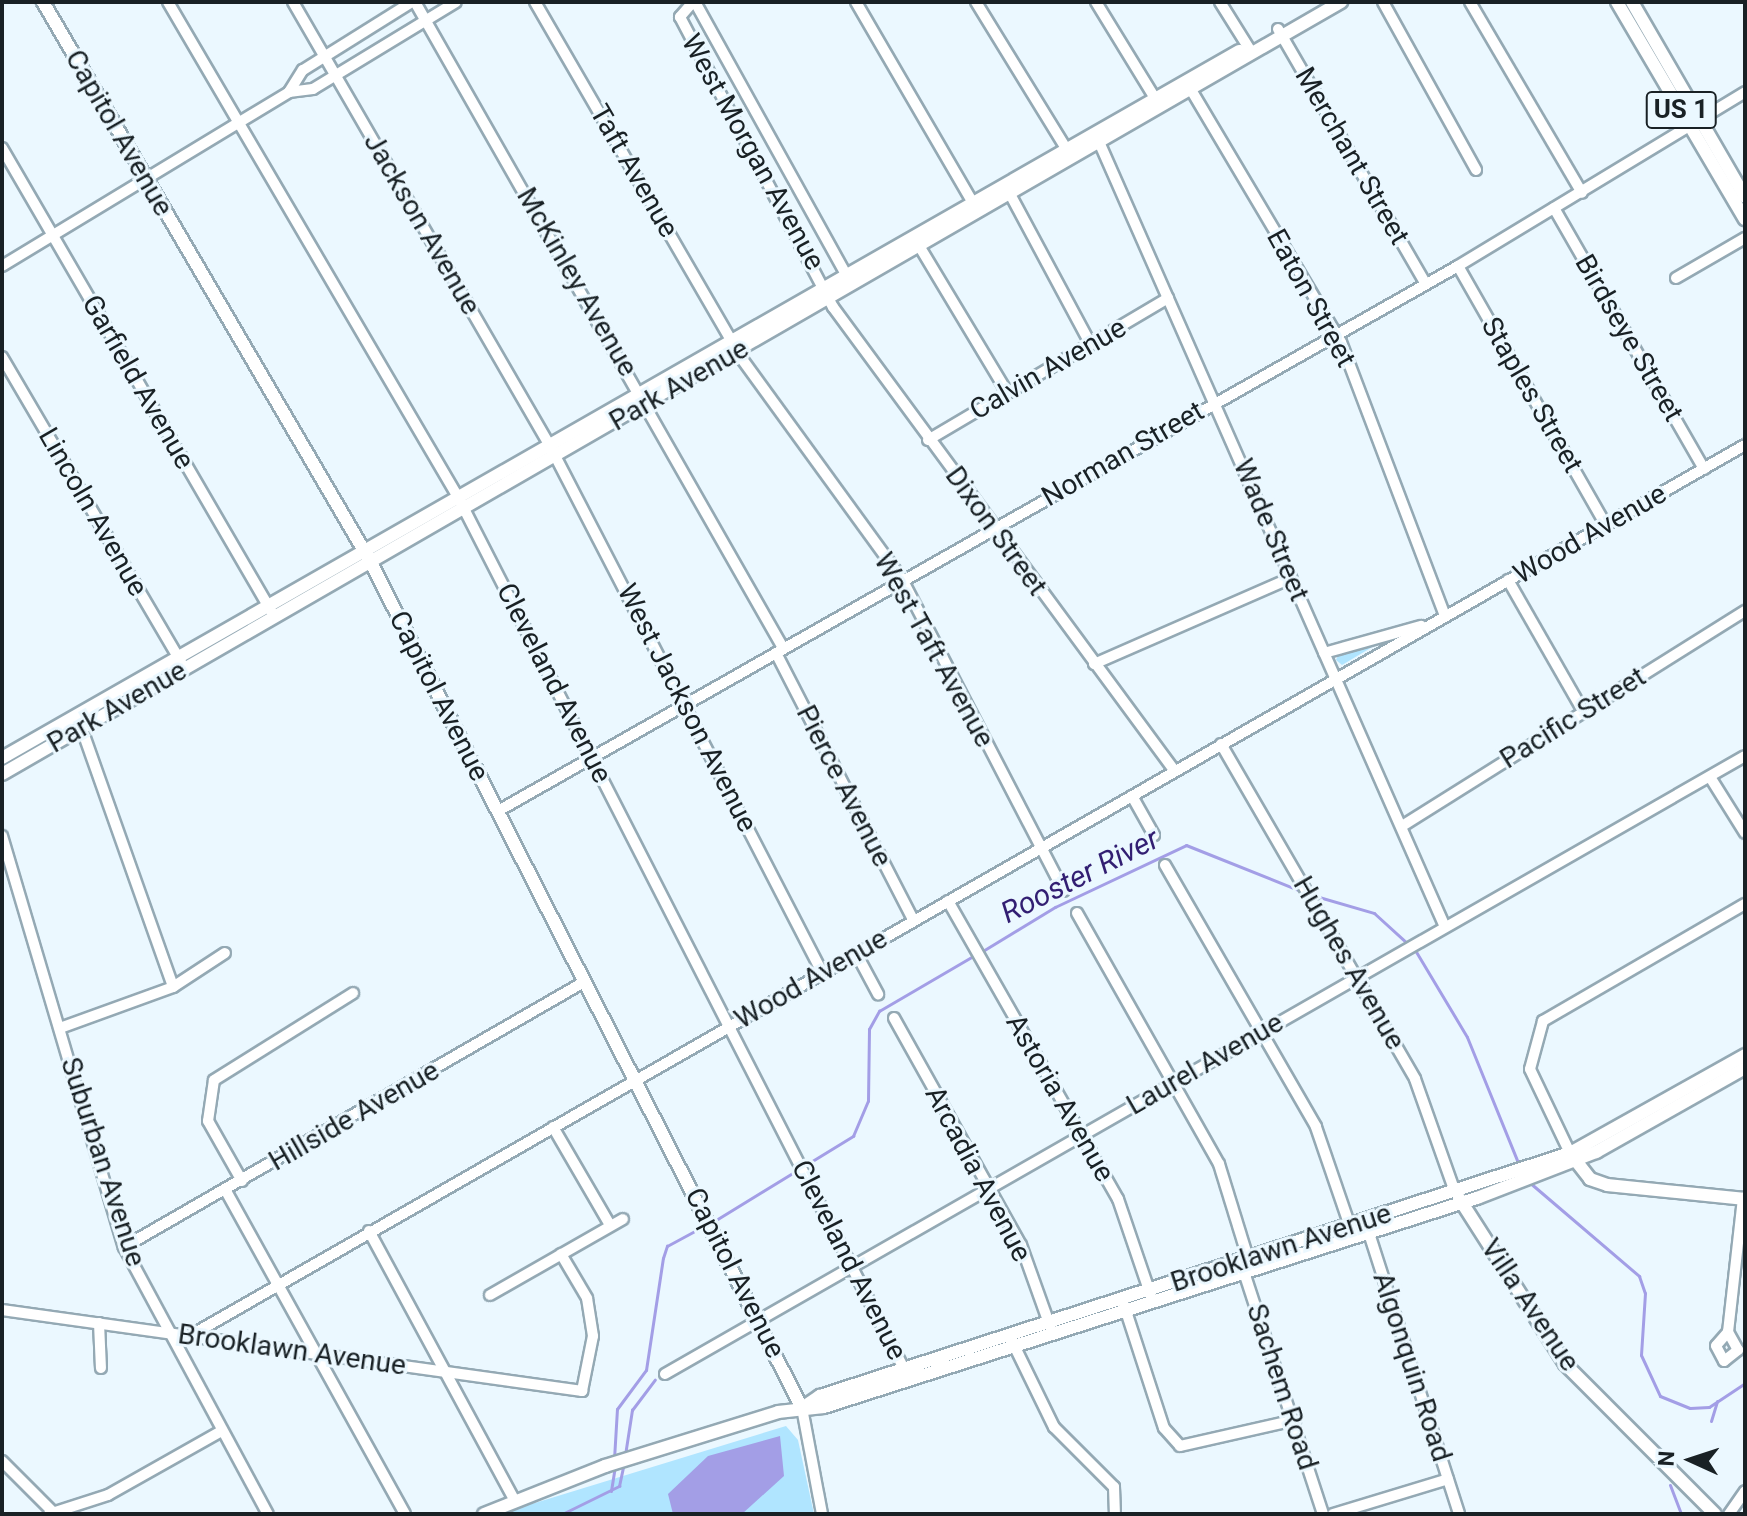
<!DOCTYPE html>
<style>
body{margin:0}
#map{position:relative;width:1747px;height:1516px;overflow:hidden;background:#ebf8ff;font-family:Roboto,sans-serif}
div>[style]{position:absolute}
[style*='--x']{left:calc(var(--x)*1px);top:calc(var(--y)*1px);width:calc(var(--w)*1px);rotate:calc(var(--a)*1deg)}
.green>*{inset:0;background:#b0e5ff}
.water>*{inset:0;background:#a39ee6}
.stream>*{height:3px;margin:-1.5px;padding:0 1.5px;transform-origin:1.5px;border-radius:1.5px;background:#a39ee6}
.roads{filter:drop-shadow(2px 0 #94a9b4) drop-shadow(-2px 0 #94a9b4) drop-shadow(0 2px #94a9b4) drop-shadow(0 -2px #94a9b4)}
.minor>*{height:10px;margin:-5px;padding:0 5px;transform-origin:5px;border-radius:5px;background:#fff}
.major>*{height:12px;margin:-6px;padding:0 6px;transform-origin:6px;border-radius:6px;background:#fff}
span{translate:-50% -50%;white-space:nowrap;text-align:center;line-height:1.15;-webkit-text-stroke:6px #ebf8ff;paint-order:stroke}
.shield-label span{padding:2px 6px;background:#ebf8ff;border:2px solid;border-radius:6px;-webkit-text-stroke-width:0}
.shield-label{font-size:26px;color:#192125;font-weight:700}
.street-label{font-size:28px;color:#192125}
.water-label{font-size:30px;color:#321e72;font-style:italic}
.frame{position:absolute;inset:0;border:4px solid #192125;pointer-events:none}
.north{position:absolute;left:1651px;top:1420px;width:80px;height:80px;-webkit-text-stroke:6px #ebf8ff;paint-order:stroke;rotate:273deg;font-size:22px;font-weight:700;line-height:32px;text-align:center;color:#192125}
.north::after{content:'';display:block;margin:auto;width:28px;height:36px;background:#192125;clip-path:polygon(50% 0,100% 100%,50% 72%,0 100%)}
</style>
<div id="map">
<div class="green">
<i style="clip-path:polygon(1379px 643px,1342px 665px,1336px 660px,1338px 655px)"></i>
<i style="clip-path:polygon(786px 1426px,798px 1440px,814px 1514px,499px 1514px)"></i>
</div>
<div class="water">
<i style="clip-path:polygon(780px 1436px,784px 1476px,742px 1514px,673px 1514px,668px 1494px,708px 1456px)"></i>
</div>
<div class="stream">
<i style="--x:1312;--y:895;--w:65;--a:16.2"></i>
<i style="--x:1374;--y:913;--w:47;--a:42.4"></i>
<i style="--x:1415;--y:950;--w:101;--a:59.1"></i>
<i style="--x:1467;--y:1037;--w:138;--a:67.9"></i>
<i style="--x:981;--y:952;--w:87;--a:-31.3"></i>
<i style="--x:1055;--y:907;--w:145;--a:-25.3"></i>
<i style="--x:1186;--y:845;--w:124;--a:21.8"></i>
<i style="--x:1529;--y:1182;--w:145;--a:40.5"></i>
<i style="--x:1639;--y:1276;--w:18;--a:71"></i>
<i style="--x:1645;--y:1293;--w:62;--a:93.7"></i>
<i style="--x:1641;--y:1355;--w:45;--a:65.1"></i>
<i style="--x:1660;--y:1396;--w:32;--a:22"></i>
<i style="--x:1690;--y:1408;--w:19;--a:-3"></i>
<i style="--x:1709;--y:1407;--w:43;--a:-33.7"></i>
<i style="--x:711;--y:1223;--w:167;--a:-31.5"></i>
<i style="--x:853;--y:1136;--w:38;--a:-67"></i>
<i style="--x:868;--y:1101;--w:72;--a:-89.2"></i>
<i style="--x:869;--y:1029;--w:21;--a:-61"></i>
<i style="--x:879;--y:1011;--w:111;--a:-30.3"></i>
<i style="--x:1711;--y:1421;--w:21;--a:-73"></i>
<i style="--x:625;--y:1455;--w:46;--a:-81.2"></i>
<i style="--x:632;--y:1410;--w:38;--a:-53"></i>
<i style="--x:614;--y:1459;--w:50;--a:-86.6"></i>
<i style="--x:617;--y:1409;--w:49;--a:-53.4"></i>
<i style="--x:646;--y:1370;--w:113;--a:-81.4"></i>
<i style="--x:663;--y:1258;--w:13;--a:-72"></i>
<i style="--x:667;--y:1246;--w:42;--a:-28.4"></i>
<i style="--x:1670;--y:1485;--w:31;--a:69"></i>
<i style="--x:611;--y:1491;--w:24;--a:-81"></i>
<i style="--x:562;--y:1514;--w:64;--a:-26.2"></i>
<i style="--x:619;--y:1486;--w:19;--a:-78"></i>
</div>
<div class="roads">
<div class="minor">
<i style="--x:168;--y:2;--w:574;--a:59.64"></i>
<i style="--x:458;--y:497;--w:984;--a:62.91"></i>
<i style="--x:293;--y:2;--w:513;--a:59.94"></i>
<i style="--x:550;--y:446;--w:592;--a:62.66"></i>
<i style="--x:415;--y:2;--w:743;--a:60.33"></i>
<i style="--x:535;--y:2;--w:413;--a:59.9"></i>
<i style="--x:742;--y:359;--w:274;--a:54"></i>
<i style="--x:903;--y:581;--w:349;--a:62.6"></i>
<i style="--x:693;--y:2;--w:20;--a:131"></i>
<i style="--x:680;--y:17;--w:328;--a:62.2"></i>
<i style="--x:833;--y:307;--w:575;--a:53.63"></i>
<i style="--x:695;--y:2;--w:318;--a:61"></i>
<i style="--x:856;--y:2;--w:241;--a:59.8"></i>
<i style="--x:976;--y:2;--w:180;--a:58.4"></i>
<i style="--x:1096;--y:2;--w:121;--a:58.5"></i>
<i style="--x:1220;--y:2;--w:60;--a:57.9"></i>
<i style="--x:1383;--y:2;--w:192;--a:61"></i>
<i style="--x:1470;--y:2;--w:221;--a:59.6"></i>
<i style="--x:1278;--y:29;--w:295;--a:59.9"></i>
<i style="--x:1187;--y:83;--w:301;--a:59.3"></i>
<i style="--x:1341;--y:342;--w:293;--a:69.2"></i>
<i style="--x:289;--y:92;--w:26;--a:-58"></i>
<i style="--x:303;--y:70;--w:128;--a:-32"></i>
<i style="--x:1096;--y:135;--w:865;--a:66.22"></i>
<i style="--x:2;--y:148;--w:541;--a:59.83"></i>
<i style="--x:1010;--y:194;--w:171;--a:61.8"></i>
<i style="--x:1554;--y:208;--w:301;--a:60.1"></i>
<i style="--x:915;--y:239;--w:179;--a:59"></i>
<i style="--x:2;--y:266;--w:336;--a:-31.2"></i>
<i style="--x:289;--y:92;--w:24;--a:-7"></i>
<i style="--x:313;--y:89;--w:167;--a:-31.3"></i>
<i style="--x:1458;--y:266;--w:298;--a:60.3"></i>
<i style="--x:1676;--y:278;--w:80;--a:-30.1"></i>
<i style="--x:2;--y:357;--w:354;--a:59.6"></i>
<i style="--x:928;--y:440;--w:279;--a:-30.6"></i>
<i style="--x:1508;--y:580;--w:151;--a:60.2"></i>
<i style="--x:776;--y:653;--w:300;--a:62.8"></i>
<i style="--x:1324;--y:653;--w:101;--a:-15.6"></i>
<i style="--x:1094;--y:664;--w:215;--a:-23.6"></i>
<i style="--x:79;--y:721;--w:282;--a:70.5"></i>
<i style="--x:1221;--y:744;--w:387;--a:59.9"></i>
<i style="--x:1415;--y:1079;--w:120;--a:70.5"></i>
<i style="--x:1710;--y:777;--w:66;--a:58"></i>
<i style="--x:1132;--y:796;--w:45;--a:60.6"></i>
<i style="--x:498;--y:811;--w:1104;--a:-29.58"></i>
<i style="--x:1458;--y:266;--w:336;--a:-31.2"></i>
<i style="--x:1402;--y:826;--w:405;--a:-32.1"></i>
<i style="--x:2;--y:836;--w:429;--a:73.5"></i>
<i style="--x:124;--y:1247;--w:303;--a:61.7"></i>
<i style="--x:1165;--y:865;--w:302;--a:60"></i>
<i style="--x:1316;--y:1127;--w:117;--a:71.1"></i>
<i style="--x:948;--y:901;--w:343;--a:60.3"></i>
<i style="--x:1118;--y:1199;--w:102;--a:71.2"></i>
<i style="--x:1077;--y:913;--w:288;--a:60.5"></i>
<i style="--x:1219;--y:1164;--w:106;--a:72.9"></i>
<i style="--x:856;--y:953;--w:47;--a:61.8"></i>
<i style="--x:894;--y:1018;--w:260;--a:60.8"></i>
<i style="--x:1021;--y:1245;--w:89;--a:70.3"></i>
<i style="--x:60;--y:1028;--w:120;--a:-19.9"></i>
<i style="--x:173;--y:987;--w:62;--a:-33.2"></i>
<i style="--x:553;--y:1127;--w:113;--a:59.8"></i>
<i style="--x:1570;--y:1153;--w:93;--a:-115.5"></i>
<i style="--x:1530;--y:1069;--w:50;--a:-74.8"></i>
<i style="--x:1543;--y:1021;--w:233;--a:-30.1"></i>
<i style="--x:242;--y:1181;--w:69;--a:-119.5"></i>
<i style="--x:208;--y:1121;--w:41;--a:-81.7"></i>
<i style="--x:214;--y:1080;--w:164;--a:-32"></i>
<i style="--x:226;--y:1191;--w:369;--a:61"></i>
<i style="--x:1367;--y:1227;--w:301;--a:72.2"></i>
<i style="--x:369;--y:1231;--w:305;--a:61.6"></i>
<i style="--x:124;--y:1247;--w:531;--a:-29.95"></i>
<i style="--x:1242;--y:1266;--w:261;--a:71.9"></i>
<i style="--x:490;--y:1295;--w:153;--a:-29.7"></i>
<i style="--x:1124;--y:1305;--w:129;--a:72"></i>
<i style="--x:1164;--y:1428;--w:24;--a:48"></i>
<i style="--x:1180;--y:1446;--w:118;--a:-12.7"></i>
<i style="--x:2;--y:1310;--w:586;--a:7.95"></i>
<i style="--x:582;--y:1391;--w:56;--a:-78.7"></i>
<i style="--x:593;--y:1336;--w:38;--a:-99"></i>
<i style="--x:587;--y:1298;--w:51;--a:-120.6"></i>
<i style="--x:99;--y:1323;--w:45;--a:87.5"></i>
<i style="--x:1728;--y:1332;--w:18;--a:131"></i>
<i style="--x:1716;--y:1346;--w:17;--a:62"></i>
<i style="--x:1724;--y:1361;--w:18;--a:-38"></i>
<i style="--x:1738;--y:1350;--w:21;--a:-119"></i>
<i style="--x:1728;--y:1332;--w:135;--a:-83.6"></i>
<i style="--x:188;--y:1337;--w:1794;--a:-29.81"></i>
<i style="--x:1012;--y:1341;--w:96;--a:64"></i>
<i style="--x:1054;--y:1427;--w:85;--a:45"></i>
<i style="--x:1114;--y:1487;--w:27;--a:88"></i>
<i style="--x:665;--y:1374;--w:1244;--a:-29.78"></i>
<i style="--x:802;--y:1408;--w:108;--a:79.3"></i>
<i style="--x:2;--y:1461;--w:71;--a:45"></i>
<i style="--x:49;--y:1514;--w:62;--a:-17.9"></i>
<i style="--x:108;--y:1495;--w:129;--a:-29.4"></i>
<i style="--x:1333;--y:1514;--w:120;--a:-16.9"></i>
<i style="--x:1729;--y:1514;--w:28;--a:-55"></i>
</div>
<div class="major">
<i style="--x:43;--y:2;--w:648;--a:59.67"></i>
<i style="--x:370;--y:561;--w:951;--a:62.98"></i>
<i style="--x:1617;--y:2;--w:252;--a:59.5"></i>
<i style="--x:1632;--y:2;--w:225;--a:59.9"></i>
<i style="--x:2;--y:758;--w:1425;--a:-29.75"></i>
<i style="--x:2;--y:774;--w:1546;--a:-29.97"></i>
<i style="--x:1573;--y:1157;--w:28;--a:52"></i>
<i style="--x:1590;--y:1179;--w:18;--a:19"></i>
<i style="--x:1607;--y:1185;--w:139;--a:5.8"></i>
<i style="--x:1459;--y:1198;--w:197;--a:57.4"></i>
<i style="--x:1565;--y:1364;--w:212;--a:45"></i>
<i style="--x:802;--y:1408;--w:22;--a:-34"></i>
<i style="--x:820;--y:1396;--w:788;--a:-17.95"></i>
<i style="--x:1570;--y:1153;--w:201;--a:-29.2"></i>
<i style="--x:484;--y:1514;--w:130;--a:-21.6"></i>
<i style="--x:605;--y:1466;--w:181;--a:-17.3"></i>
<i style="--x:778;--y:1412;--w:46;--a:-6.2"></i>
<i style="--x:824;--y:1407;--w:686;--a:-17.75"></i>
<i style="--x:1477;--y:1198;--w:128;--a:-21.1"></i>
<i style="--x:1596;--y:1152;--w:171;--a:-29.4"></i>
</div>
</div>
<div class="shield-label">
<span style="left:1681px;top:110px">US 1</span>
</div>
<div class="street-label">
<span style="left:119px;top:133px;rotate:60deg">Capitol Avenue</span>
<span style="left:753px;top:152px;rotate:61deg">West Morgan Avenue</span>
<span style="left:1352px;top:156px;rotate:60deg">Merchant Street</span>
<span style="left:634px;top:171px;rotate:60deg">Taft Avenue</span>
<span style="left:422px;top:224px;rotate:60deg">Jackson Avenue</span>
<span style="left:577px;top:282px;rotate:60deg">McKinley Avenue</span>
<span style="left:1311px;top:298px;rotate:61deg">Eaton Street</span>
<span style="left:1629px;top:338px;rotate:60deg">Birdseye Street</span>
<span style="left:1048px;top:369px;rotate:-30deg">Calvin Avenue</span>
<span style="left:138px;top:382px;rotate:60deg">Garfield Avenue</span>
<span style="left:679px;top:385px;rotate:-30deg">Park Avenue</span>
<span style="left:1532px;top:395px;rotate:60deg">Staples Street</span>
<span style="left:1123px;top:454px;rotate:-30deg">Norman Street</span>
<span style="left:93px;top:512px;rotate:60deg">Lincoln Avenue</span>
<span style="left:1271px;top:530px;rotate:67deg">Wade Street</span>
<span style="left:996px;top:531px;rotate:54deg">Dixon Street</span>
<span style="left:1590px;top:534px;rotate:-30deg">Wood Avenue</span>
<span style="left:934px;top:650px;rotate:61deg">West Taft Avenue</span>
<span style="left:554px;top:683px;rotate:63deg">Cleveland Avenue</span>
<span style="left:439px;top:696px;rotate:63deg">Capitol Avenue</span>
<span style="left:117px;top:707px;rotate:-30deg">Park Avenue</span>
<span style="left:687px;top:708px;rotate:63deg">West Jackson Avenue</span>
<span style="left:1573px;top:718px;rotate:-32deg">Pacific Street</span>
<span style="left:844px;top:786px;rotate:63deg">Pierce Avenue</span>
<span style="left:1349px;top:963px;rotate:60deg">Hughes Avenue</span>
<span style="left:811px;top:979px;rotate:-30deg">Wood Avenue</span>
<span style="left:1205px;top:1064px;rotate:-30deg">Laurel Avenue</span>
<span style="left:1060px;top:1098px;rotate:60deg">Astoria Avenue</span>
<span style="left:354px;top:1116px;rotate:-30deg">Hillside Avenue</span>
<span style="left:103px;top:1162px;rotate:72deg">Suburban Avenue</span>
<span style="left:978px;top:1174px;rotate:62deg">Arcadia Avenue</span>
<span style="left:1281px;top:1248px;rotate:-18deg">Brooklawn Avenue</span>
<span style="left:849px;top:1260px;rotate:63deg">Cleveland Avenue</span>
<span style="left:735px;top:1273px;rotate:63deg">Capitol Avenue</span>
<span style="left:1530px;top:1305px;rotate:56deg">Villa Avenue</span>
<span style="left:292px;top:1350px;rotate:8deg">Brooklawn Avenue</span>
<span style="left:1412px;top:1367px;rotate:72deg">Algonquin Road</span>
<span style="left:1282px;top:1387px;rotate:72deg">Sachem Road</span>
</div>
<div class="water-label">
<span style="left:1080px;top:876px;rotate:-27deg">Rooster River</span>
</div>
<div class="frame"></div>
<div class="north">N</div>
</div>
